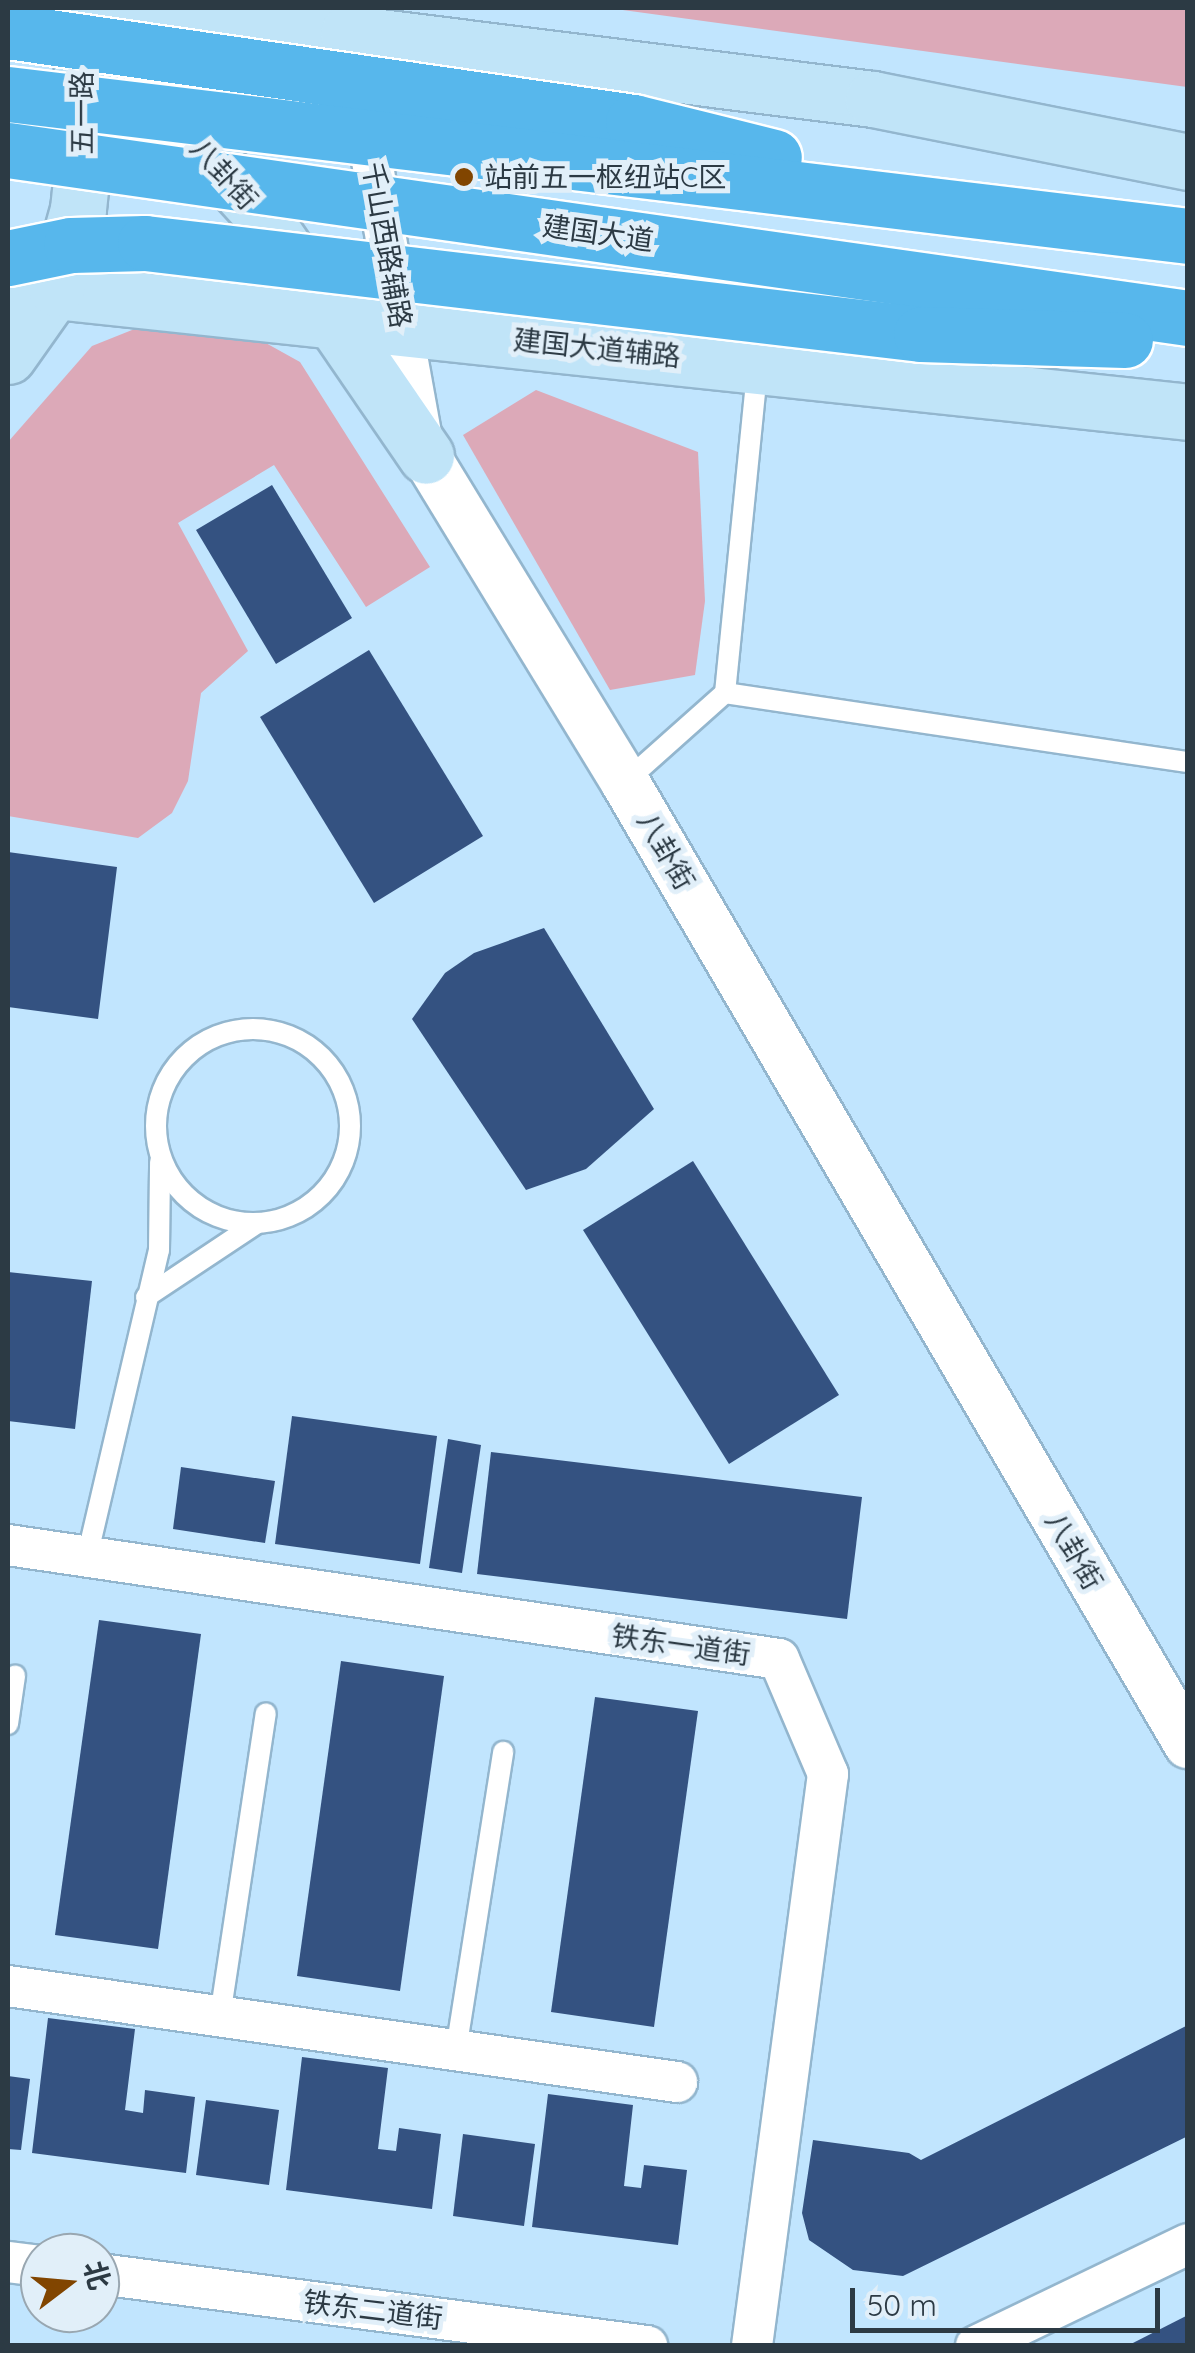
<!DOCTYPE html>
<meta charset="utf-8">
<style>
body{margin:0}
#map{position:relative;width:1195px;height:2353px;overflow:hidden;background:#c1e5fe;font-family:Quicksand,"Noto Sans SC",sans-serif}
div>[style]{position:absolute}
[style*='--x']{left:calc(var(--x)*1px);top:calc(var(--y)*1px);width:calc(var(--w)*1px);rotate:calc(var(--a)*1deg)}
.green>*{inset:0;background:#dca9b8}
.building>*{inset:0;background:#345281}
.roads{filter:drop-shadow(2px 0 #93b6ce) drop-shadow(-2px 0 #93b6ce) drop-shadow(0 2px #93b6ce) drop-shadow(0 -2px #93b6ce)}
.service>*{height:20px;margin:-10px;padding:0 10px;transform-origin:10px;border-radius:10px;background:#fff}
.service>.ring{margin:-10px;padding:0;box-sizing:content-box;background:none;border:20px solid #fff;border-radius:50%}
.minor>*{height:40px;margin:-20px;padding:0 20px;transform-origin:20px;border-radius:20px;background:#fff}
.tertiary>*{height:48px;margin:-24px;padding:0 24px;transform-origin:24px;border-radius:24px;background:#fff}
.secondary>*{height:55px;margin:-27.5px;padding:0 27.5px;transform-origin:27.5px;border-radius:27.5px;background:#c0e4f8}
.bridges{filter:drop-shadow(2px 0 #fff) drop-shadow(-2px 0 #fff) drop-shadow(0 2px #fff) drop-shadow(0 -2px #fff)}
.trunk-bridge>*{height:55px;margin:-27.5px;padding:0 27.5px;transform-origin:27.5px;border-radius:27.5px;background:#57b7ec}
.dots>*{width:28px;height:28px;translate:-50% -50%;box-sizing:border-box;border:5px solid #e1eff9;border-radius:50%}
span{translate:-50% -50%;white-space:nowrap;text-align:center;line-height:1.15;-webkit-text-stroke:10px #e1eff9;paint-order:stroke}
.street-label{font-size:28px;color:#2c3a44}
.poi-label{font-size:28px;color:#2c3a44}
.left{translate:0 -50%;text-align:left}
.frame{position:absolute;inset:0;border:10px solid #2c3a44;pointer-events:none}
.north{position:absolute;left:20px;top:2233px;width:100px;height:100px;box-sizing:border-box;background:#e1eff9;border:2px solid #99a7b1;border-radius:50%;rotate:74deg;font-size:28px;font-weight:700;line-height:40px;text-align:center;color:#2c3a44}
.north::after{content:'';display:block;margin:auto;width:35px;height:45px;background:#814500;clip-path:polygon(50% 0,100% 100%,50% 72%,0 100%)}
.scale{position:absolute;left:850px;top:2288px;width:310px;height:45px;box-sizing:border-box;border:5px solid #2c3a44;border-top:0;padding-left:12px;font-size:30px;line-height:35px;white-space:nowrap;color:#2c3a44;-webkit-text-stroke:8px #e1eff9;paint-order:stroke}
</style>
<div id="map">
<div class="green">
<i style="clip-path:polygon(608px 8px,1187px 8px,1187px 87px)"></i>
<i style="clip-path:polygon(137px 328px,264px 342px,300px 362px,430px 567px,366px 607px,274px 465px,178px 523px,248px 651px,201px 693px,188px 781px,172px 813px,138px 838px,8px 816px,8px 442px,92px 346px)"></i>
<i style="clip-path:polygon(536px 390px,698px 452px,705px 601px,695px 675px,610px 690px,463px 435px)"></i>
</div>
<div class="building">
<i style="clip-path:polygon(272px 485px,352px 618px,276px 664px,196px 530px)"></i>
<i style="clip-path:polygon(369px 650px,483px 836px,374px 903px,260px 717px)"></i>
<i style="clip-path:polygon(8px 852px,117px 867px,98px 1019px,8px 1007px)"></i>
<i style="clip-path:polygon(544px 928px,654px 1109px,586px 1169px,526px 1190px,412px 1019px,445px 973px,474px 953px)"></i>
<i style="clip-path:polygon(693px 1161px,839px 1395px,729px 1464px,583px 1230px)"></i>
<i style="clip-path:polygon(8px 1272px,92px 1281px,75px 1429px,8px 1421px)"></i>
<i style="clip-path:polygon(292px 1416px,437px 1436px,420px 1564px,275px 1544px)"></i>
<i style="clip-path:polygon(448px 1439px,481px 1445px,462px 1573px,429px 1568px)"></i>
<i style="clip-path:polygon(491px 1452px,862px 1497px,847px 1619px,477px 1574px)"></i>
<i style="clip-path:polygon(181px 1467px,275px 1481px,265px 1543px,173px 1529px)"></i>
<i style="clip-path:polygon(99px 1620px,201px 1634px,158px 1949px,55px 1935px)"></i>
<i style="clip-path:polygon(341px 1661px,444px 1676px,400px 1991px,297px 1976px)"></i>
<i style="clip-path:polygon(595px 1697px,698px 1711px,654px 2027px,551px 2012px)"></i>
<i style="clip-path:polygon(48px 2018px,135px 2029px,125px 2110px,143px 2113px,145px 2090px,195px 2097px,186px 2173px,32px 2153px)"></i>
<i style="clip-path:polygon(1188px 2025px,1188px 2136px,903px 2276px,853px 2270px,809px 2240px,802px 2213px,813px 2140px,909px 2153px,921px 2160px)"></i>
<i style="clip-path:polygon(302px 2057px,388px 2068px,378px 2149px,396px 2151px,399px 2128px,441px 2134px,432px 2209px,286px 2190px)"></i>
<i style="clip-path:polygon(8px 2076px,30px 2079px,21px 2150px,8px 2149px)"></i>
<i style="clip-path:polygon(548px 2094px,633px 2105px,624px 2186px,641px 2188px,644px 2165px,687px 2170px,678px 2245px,532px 2227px)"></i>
<i style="clip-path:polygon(206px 2100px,279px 2110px,269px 2185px,196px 2175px)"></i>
<i style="clip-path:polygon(463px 2134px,535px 2144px,524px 2226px,453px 2216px)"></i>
<i style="clip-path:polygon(1188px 2315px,1188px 2346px,1127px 2346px)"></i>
</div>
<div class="roads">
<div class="service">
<i style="--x:725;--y:693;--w:468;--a:8.5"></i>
<i style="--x:625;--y:782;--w:134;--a:-41.7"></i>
<i style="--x:725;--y:693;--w:325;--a:-84.3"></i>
<i class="ring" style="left:156px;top:1029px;width:174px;height:174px"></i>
<i style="--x:146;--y:1297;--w:132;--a:-33.6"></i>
<i style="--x:87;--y:1557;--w:315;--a:-76.8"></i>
<i style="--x:159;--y:1250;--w:88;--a:-89.3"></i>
<i style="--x:8;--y:1724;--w:49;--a:-81.7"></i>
<i style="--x:220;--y:2016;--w:306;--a:-81.4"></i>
<i style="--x:456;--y:2050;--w:302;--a:-81"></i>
</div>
<div class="minor">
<i style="--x:363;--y:111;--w:337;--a:79.8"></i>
<i style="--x:8;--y:1545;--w:779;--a:8.41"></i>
<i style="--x:779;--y:1659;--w:125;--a:66.9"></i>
<i style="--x:828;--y:1774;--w:577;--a:97.57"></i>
<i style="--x:8;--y:1986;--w:676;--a:8.17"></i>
<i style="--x:8;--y:2262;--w:32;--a:7"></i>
<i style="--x:100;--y:2274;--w:552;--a:7.5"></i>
<i style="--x:976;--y:2346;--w:235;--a:-25.7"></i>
</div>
<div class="tertiary">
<i style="--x:426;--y:456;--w:382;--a:58.6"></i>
<i style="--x:625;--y:782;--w:1115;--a:59.66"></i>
</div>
<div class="secondary">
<i style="--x:69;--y:8;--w:280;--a:5.1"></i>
<i style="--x:348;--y:33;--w:529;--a:7.17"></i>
<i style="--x:873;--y:99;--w:321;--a:11.3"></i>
<i style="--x:84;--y:21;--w:255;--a:47.4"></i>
<i style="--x:257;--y:209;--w:299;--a:55.6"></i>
<i style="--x:8;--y:286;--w:1187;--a:6.09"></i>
<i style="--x:8;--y:356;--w:83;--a:-54.8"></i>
<i style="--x:56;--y:288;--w:82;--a:-74.4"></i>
<i style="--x:78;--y:209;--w:76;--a:-84"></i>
<i style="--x:86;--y:133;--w:78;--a:-93.7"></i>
</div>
</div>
<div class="bridges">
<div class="trunk-bridge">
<i style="--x:8;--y:31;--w:632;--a:8.28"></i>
<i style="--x:633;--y:122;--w:145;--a:13.9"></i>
<i style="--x:8;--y:94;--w:1189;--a:6.86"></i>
<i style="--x:8;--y:150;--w:1192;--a:8.1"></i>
<i style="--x:8;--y:258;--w:64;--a:-11.7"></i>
<i style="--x:71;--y:245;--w:74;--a:-1.5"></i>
<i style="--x:145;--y:243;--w:781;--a:6.69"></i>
<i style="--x:921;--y:334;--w:204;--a:1.7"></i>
</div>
</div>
<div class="dots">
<i style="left:464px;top:177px;background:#814500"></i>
</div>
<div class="street-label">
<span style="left:82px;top:113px;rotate:-90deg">五一路</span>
<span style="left:224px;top:174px;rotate:48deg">八卦街</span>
<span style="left:598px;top:233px;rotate:8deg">建国大道</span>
<span style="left:387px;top:245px;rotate:80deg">千山西路辅路</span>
<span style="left:597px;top:348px;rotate:6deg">建国大道辅路</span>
<span style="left:666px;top:851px;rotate:60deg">八卦街</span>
<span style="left:1074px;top:1551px;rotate:60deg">八卦街</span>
<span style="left:681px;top:1645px;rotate:8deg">铁东一道街</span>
<span style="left:373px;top:2310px;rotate:7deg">铁东二道街</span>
</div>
<div class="poi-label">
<span class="left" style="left:484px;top:177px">站前五一枢纽站C区</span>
</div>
<div class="frame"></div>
<div class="north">北</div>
<div class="scale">50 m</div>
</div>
